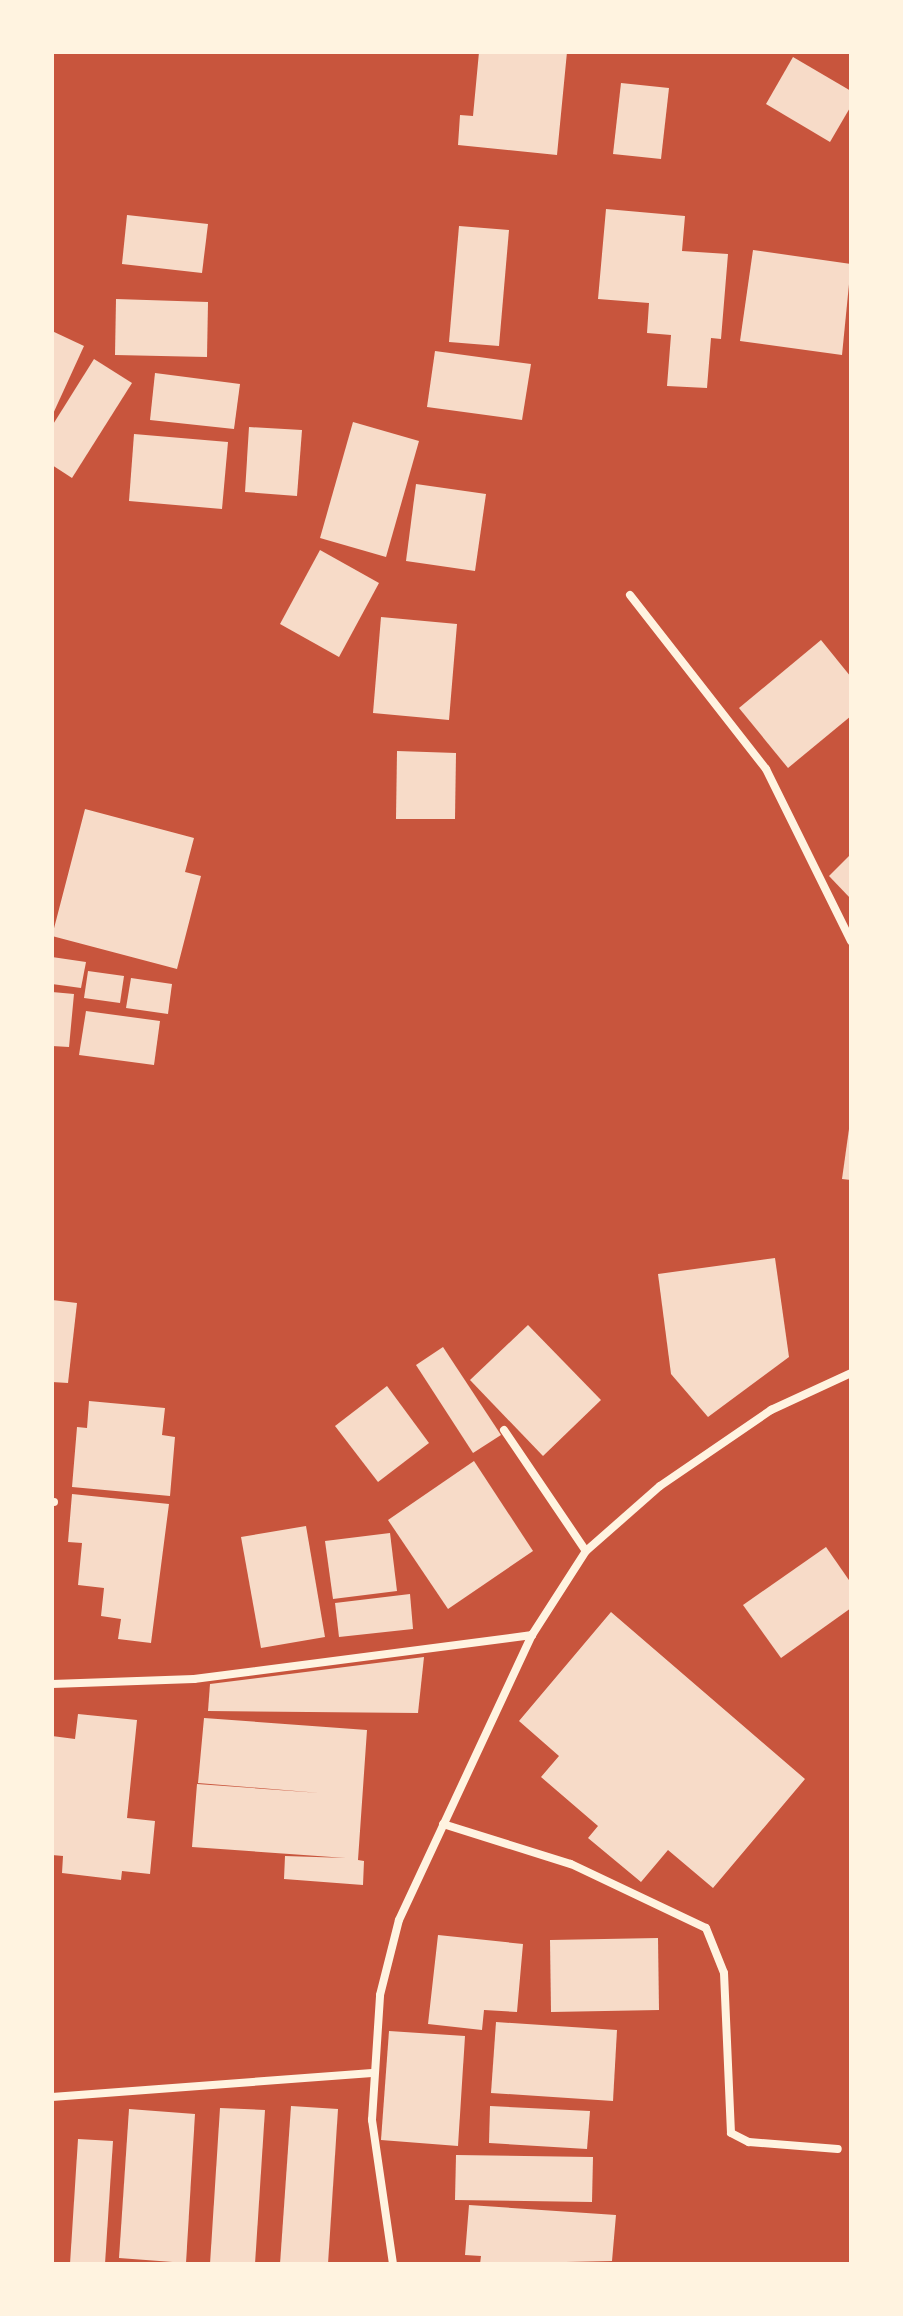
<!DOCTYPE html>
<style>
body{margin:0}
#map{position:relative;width:903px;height:2316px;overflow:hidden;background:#c8553d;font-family:"Varela Round",sans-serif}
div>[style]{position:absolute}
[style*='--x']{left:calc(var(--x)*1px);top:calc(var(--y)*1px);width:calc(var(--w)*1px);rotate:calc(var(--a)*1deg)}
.building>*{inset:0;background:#f7dbc8}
.minor>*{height:8px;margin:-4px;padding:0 4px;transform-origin:4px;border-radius:4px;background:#fff3e0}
span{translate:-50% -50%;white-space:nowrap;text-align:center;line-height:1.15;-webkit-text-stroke:6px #fff3e0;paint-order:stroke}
.frame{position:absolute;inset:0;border:54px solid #fff3e0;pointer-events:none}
</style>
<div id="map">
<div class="building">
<i style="clip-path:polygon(479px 52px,567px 52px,557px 155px,458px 145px,460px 115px,473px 116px)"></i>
<i style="clip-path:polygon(793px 57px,851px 91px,851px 106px,830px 142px,766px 104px)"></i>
<i style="clip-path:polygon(621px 83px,669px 88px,661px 159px,613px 154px)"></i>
<i style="clip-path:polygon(606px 209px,685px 216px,682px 251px,728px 254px,721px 339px,711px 338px,707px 388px,667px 386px,671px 335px,647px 333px,649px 303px,598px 299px)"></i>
<i style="clip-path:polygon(127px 215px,208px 224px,202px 273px,122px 264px)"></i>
<i style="clip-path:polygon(459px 226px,509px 230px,499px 346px,449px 342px)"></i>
<i style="clip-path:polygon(753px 250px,851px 264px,842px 355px,740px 341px)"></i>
<i style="clip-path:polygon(116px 299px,208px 302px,207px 357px,115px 355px)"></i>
<i style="clip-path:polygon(52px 331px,84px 346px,52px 416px)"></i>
<i style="clip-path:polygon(435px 351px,531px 364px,522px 420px,427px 407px)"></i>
<i style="clip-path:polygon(94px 359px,132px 383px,72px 478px,52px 465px,52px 426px)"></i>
<i style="clip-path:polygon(155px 373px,240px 384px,234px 429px,150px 420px)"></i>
<i style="clip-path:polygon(353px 422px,419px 441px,386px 557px,320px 538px)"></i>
<i style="clip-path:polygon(249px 427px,302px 430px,297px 496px,245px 492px)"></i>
<i style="clip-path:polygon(134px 434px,228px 442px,222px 509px,129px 501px)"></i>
<i style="clip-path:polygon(416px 484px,486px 494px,475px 571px,406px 561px)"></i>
<i style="clip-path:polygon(320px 550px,379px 583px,339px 657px,280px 624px)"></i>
<i style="clip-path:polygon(381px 617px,457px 624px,449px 720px,373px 713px)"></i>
<i style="clip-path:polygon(821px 640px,851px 677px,851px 716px,788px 768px,739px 708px)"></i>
<i style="clip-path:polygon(397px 751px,456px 753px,455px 819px,396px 819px)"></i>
<i style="clip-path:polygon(85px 809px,194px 838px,185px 872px,201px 876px,177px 969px,52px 936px)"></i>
<i style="clip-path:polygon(851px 854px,851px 899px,829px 876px)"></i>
<i style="clip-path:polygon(52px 957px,86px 962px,81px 988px,52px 984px)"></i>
<i style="clip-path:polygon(88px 971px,124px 976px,120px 1003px,84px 998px)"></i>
<i style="clip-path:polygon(131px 978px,172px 984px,168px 1014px,126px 1008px)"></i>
<i style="clip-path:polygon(52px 992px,74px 994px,69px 1047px,52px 1046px)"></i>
<i style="clip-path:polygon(86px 1011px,160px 1021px,154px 1065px,79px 1055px)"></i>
<i style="clip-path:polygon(849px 1129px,851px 1129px,851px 1180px,842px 1179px)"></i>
<i style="clip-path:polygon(775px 1258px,789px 1357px,708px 1417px,671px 1374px,658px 1274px)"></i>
<i style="clip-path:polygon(52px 1300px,77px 1303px,68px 1383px,52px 1382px)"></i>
<i style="clip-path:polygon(528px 1325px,601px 1400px,543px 1456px,470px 1380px)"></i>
<i style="clip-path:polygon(443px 1347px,501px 1435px,473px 1453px,416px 1365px)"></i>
<i style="clip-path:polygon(387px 1386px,429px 1443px,378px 1482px,335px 1426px)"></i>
<i style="clip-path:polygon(89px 1401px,165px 1408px,162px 1435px,175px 1437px,170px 1496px,72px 1487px,77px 1427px,87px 1428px)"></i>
<i style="clip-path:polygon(474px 1461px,533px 1551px,448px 1609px,388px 1520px)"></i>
<i style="clip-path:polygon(72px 1494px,169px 1504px,151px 1643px,118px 1639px,121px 1619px,101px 1616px,104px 1588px,78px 1585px,82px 1543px,68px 1542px)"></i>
<i style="clip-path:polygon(306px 1526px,325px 1637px,261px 1648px,241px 1537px)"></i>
<i style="clip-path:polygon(390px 1533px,397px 1591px,333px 1599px,325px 1541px)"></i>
<i style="clip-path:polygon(826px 1547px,851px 1583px,851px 1608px,781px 1658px,743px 1605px)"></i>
<i style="clip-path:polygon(410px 1594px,413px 1629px,339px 1637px,335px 1603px)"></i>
<i style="clip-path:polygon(611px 1612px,805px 1779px,713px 1888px,668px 1850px,641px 1882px,588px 1838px,598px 1826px,541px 1777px,559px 1756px,519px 1721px)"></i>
<i style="clip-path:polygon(424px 1657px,418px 1713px,208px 1711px,210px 1684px)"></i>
<i style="clip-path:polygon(78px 1714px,137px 1720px,127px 1818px,155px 1821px,150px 1874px,122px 1871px,121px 1880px,62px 1873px,63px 1856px,52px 1855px,52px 1736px,75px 1739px)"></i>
<i style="clip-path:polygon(204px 1718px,367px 1730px,358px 1860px,364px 1861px,363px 1885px,284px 1879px,285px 1856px,346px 1858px,192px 1847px,197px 1784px,320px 1793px,198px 1783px)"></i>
<i style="clip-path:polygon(438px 1935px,523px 1944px,517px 2012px,484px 2010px,482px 2030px,428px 2024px)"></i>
<i style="clip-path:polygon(658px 1938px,659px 2010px,551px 2012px,550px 1940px)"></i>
<i style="clip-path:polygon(496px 2022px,617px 2030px,613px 2101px,491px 2093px)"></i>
<i style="clip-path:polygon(389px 2031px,465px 2036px,458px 2146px,381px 2140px)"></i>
<i style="clip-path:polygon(291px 2106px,338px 2109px,328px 2264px,280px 2264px)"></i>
<i style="clip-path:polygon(490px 2106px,590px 2111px,587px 2149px,489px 2143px)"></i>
<i style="clip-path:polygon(220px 2108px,265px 2110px,255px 2264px,210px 2264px)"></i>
<i style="clip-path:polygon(129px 2109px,195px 2114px,186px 2263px,119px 2258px)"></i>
<i style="clip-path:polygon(78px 2139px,113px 2141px,105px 2264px,70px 2264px)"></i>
<i style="clip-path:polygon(456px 2155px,593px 2157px,592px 2202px,455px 2200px)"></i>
<i style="clip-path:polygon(469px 2205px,616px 2215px,612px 2261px,480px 2264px,481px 2256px,465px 2255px)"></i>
</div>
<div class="minor">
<i style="--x:630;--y:595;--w:221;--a:52"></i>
<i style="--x:766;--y:769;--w:192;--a:63.7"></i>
<i style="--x:504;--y:1430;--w:146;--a:55.9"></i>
<i style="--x:52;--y:1502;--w:2;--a:0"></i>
<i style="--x:52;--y:1684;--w:142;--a:-2"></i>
<i style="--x:194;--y:1679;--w:341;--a:-7.4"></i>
<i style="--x:443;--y:1824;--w:134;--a:17.4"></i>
<i style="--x:571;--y:1864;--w:149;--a:25.4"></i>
<i style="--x:706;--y:1928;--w:48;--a:68.2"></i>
<i style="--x:724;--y:1973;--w:160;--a:87.5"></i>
<i style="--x:731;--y:2133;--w:20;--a:27"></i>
<i style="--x:749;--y:2142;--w:89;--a:4.5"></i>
<i style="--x:52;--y:2097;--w:321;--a:-4.3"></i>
<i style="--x:393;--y:2264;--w:146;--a:-98.3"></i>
<i style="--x:372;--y:2120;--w:125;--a:-86.3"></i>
<i style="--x:380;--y:1995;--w:77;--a:-75.8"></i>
<i style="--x:399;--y:1920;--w:315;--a:-65"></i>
<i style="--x:532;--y:1635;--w:100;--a:-57.3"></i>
<i style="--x:586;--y:1551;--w:98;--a:-41.3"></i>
<i style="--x:660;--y:1486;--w:135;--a:-34.4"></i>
<i style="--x:771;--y:1410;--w:88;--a:-24.8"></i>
</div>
<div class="frame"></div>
</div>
